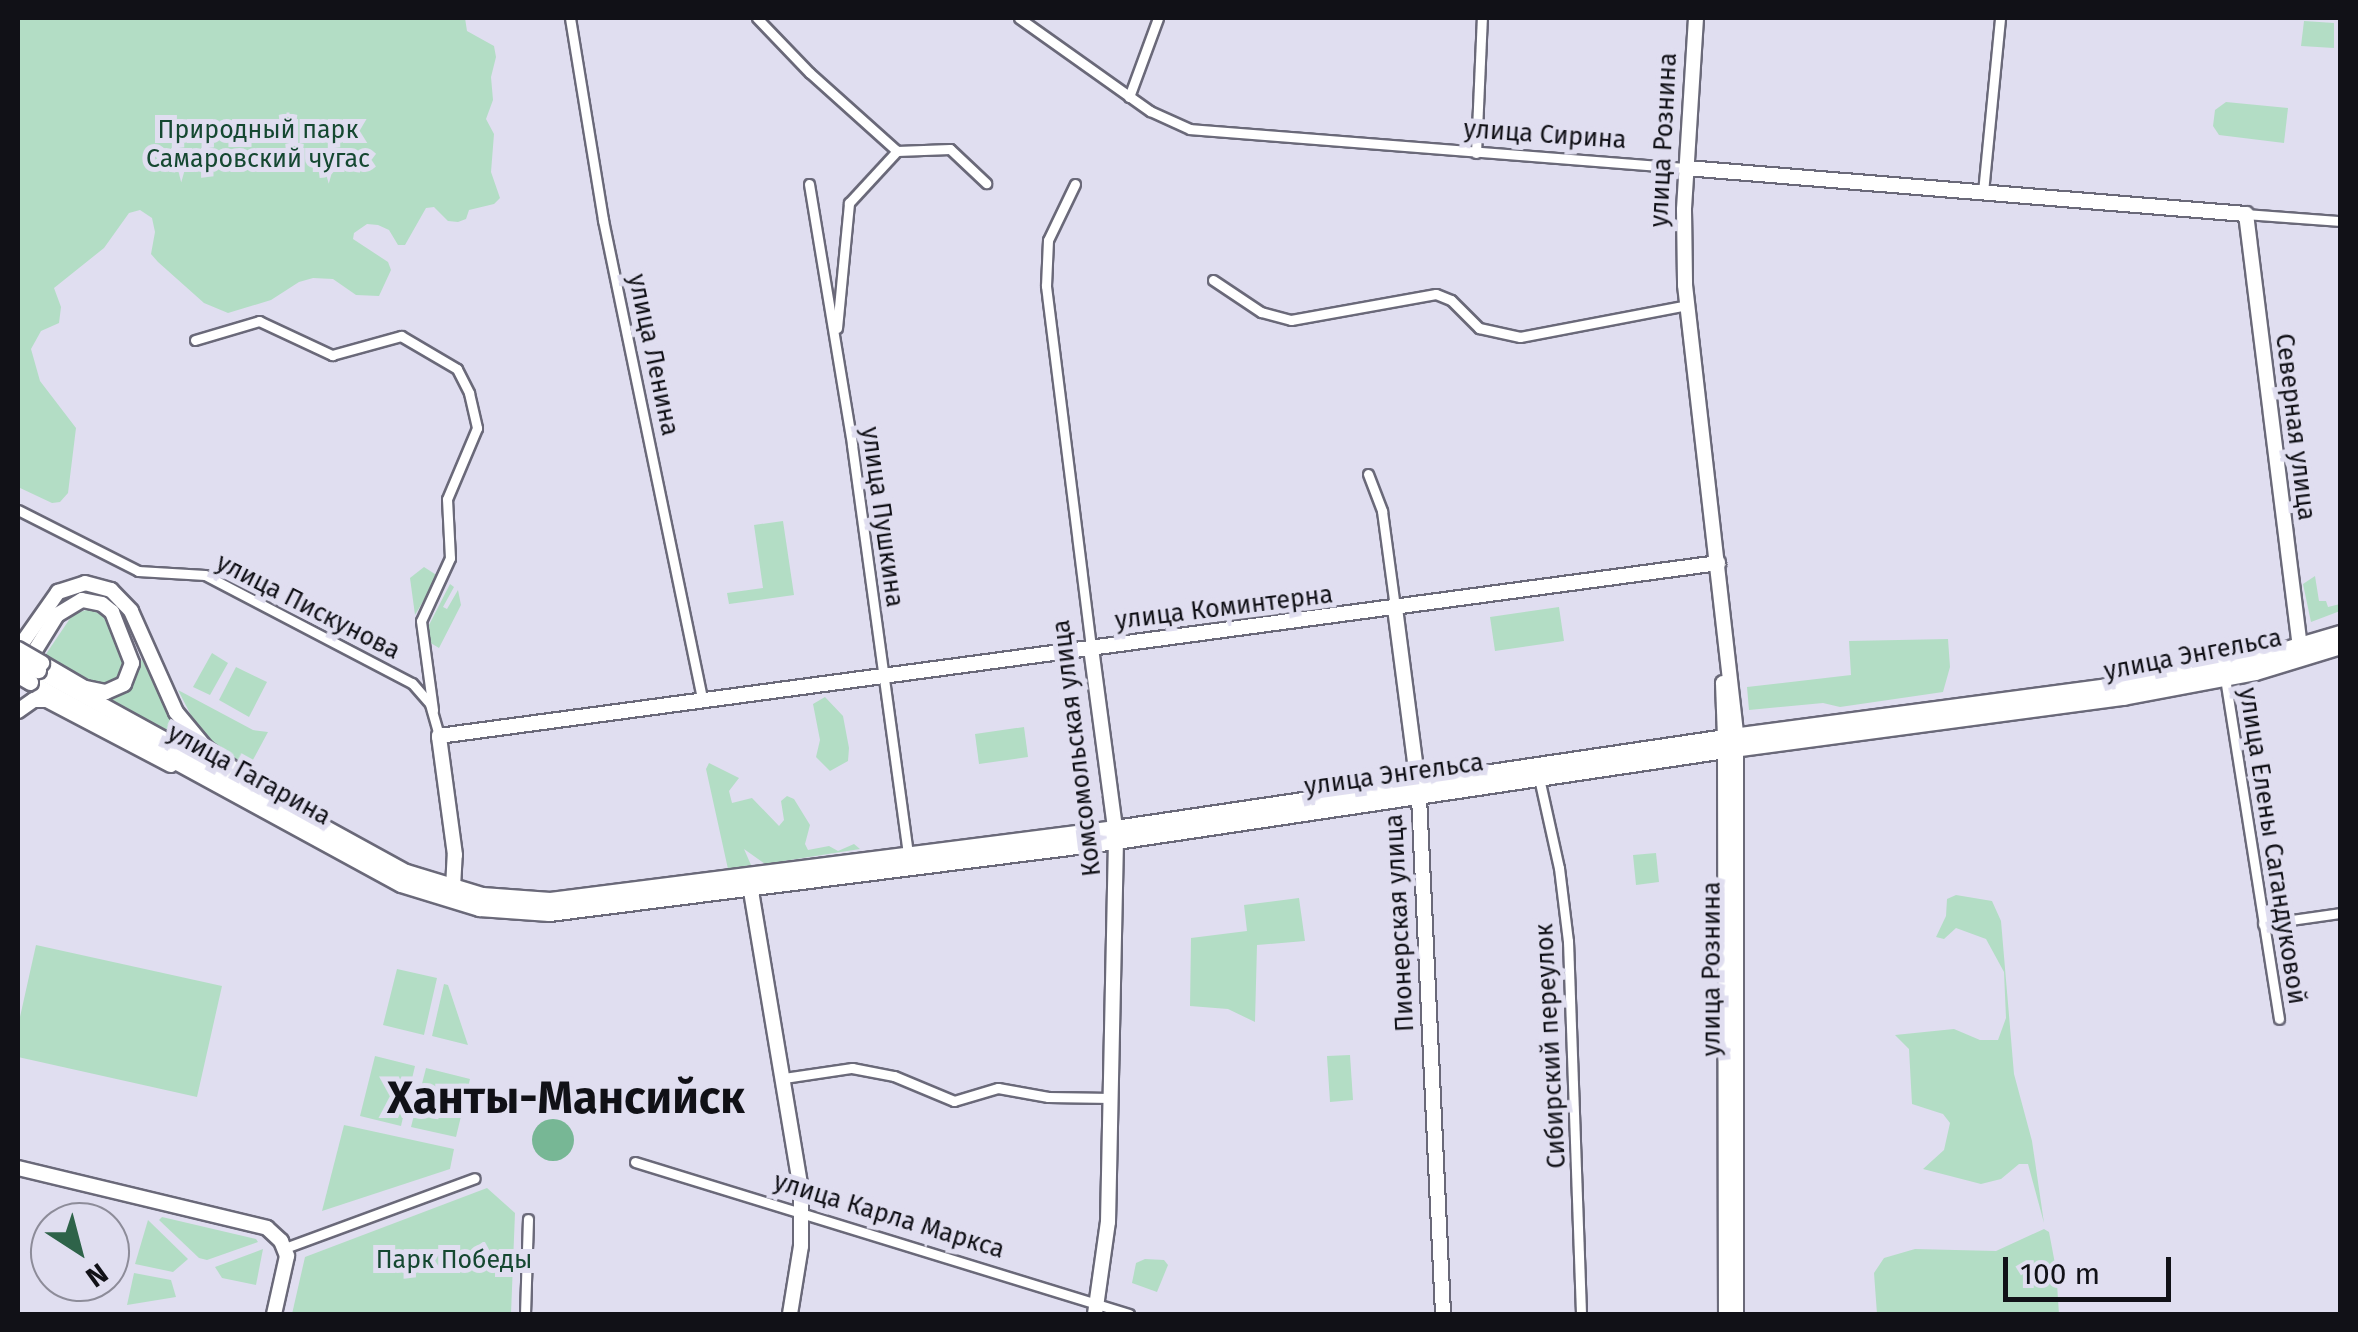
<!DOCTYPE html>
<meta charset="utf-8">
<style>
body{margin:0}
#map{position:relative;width:2358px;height:1332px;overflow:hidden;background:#e0def0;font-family:"Fira Sans",sans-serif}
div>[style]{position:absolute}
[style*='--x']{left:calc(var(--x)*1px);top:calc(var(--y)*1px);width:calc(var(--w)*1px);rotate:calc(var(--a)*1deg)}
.green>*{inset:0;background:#b3ddc5}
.water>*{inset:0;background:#77b795}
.round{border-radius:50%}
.roads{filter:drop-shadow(2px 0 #6a6979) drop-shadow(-2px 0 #6a6979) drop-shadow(0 2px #6a6979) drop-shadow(0 -2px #6a6979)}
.street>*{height:9px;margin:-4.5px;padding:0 4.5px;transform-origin:4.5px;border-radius:4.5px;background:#fff}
.secondary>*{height:14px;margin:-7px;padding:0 7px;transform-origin:7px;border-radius:7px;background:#fff}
.primary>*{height:15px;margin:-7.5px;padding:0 7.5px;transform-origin:7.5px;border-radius:7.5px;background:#fff}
.bridges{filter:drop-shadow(2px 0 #6a6979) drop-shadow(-2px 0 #6a6979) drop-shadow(0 2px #6a6979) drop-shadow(0 -2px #6a6979)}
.secondary-bridge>*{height:14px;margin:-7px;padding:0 7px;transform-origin:7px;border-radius:7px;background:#fff}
.primary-bridge>*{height:15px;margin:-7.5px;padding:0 7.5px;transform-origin:7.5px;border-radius:7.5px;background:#fff}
span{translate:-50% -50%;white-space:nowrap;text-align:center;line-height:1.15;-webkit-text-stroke:10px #e0def0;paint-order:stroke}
.park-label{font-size:25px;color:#154831}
.street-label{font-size:25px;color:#111117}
.town-label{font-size:45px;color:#111117;font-weight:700}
.frame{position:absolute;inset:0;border:20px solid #111117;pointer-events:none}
.north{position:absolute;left:30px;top:1202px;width:100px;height:100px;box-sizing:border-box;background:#e0def0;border:2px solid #8d8c99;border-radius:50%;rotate:144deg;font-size:28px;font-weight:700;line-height:40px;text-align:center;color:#111117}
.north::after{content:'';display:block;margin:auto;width:35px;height:45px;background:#2e6349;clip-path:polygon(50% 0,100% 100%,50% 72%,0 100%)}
.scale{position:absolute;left:2003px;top:1257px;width:168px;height:45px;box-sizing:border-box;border:5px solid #111117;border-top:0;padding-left:12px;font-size:30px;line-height:35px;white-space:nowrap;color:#111117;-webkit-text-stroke:8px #e0def0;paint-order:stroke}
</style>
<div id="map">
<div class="green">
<i style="clip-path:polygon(18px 18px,465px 18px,467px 31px,494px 46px,496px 57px,491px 77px,493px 100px,486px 119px,494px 134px,491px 172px,500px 198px,494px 204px,469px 210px,466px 219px,458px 222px,448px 221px,434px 207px,426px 208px,405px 245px,398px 245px,389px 230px,378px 225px,367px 224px,354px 233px,353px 239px,388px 262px,391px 270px,379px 296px,356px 295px,333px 279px,313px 278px,299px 282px,271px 300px,228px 313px,204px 303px,158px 262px,151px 254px,155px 232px,152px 218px,140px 210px,129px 213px,104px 248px,54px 288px,61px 307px,59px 323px,41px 331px,31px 349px,40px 381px,76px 428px,68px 493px,60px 502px,52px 503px,18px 487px)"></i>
<i style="clip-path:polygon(2304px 21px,2334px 23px,2334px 48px,2301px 46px)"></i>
<i style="clip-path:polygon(2226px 102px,2288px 108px,2284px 143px,2219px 135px,2213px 126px,2215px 110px)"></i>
<i style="clip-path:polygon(783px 521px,794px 595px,729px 604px,727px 593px,763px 588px,754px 525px)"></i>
<i style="clip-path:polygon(424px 567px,438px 576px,415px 615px,410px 578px)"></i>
<i style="clip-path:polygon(2315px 576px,2319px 601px,2326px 601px,2328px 607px,2340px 604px,2340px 611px,2311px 622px,2303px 584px)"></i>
<i style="clip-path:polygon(450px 584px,454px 587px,443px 607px,447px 609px,458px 590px,461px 605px,439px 648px,429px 642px,429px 625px)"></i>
<i style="clip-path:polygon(1559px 607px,1564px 641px,1495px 651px,1490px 617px)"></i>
<i style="clip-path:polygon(90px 609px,103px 616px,125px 660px,120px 679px,107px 686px,94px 685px,48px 660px,46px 654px,73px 614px)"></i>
<i style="clip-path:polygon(1948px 639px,1950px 667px,1943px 692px,1840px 707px,1823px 703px,1749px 710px,1747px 687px,1851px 675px,1849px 641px)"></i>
<i style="clip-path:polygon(212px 653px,228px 663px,210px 695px,193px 687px)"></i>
<i style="clip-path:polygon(142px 659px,164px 706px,189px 744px,108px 699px,129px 687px)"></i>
<i style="clip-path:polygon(236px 667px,267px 682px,249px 717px,219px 700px)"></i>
<i style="clip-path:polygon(178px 690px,253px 730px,268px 732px,248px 769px,226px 755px,197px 727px)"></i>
<i style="clip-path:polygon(825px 697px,843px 716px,849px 748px,848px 761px,830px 771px,816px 757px,820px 740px,813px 704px)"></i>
<i style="clip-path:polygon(1024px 727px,1028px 757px,979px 764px,975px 734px)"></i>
<i style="clip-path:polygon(709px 763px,739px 778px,729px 791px,732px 803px,752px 798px,779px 826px,784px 820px,781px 801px,787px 796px,794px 799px,810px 825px,805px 844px,808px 850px,829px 846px,838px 851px,854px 844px,860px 849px,765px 864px,744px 849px,751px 865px,728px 869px,706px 769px)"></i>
<i style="clip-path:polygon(1656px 853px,1659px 882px,1636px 885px,1633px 855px)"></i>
<i style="clip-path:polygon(1956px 895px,1992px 901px,2001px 921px,2014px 1074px,2032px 1141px,2044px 1223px,2028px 1164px,2019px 1164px,2001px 1179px,1981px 1184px,1923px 1169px,1944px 1150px,1950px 1123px,1943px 1114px,1912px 1104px,1909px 1049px,1895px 1035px,1954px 1029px,1980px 1040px,1998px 1040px,2006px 1018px,2004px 972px,1986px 939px,1956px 928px,1944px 939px,1936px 937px,1946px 916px,1947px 899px)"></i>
<i style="clip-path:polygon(1299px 898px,1305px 941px,1257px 945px,1255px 1022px,1228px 1009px,1190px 1006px,1191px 938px,1247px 931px,1244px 905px)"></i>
<i style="clip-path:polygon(36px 945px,222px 986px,197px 1097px,18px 1057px,18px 1026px)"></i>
<i style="clip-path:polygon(397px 969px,437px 978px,424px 1035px,383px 1025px)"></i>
<i style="clip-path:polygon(444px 984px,448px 985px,468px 1045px,432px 1036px)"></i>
<i style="clip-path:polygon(1350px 1055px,1353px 1100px,1330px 1102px,1327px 1056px)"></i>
<i style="clip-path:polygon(375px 1056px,415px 1066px,401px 1126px,360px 1116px)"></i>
<i style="clip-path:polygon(426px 1068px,470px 1079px,456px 1137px,411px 1127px)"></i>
<i style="clip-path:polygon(344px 1125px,454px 1149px,450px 1169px,322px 1211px)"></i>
<i style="clip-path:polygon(487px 1188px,515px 1213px,511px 1314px,292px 1314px,305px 1257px)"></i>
<i style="clip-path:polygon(162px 1217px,256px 1239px,258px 1242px,207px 1260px,199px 1258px,159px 1220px)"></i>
<i style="clip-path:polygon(148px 1220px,188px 1259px,173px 1272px,135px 1264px)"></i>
<i style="clip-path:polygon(2044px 1229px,2049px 1232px,2056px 1269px,2059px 1314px,1877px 1314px,1874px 1273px,1884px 1258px,1915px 1249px,1996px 1251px)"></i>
<i style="clip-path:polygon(263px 1249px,256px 1285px,222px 1278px,215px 1267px)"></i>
<i style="clip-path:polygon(1145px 1259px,1164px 1260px,1168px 1265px,1157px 1292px,1132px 1283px,1136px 1263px)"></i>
<i style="clip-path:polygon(134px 1273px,171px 1280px,176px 1297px,127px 1305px)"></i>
</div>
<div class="water">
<i class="round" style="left:532px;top:1119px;width:42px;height:42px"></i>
</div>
<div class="roads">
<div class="street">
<i style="--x:570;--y:18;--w:205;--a:80.7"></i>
<i style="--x:603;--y:220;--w:490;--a:78.3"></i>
<i style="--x:757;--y:18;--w:76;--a:46.1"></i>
<i style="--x:810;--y:73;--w:117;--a:41.9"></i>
<i style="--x:897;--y:151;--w:53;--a:-2.2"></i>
<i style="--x:950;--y:149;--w:50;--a:43.4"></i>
<i style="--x:1019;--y:18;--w:161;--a:35.4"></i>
<i style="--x:1150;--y:111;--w:44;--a:24.2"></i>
<i style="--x:1190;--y:129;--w:498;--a:4.5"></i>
<i style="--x:1129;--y:97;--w:84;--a:-69.8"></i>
<i style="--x:1476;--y:153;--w:135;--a:-87.5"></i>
<i style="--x:809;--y:184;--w:265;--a:80.6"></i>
<i style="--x:852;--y:445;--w:415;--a:82.2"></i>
<i style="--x:1075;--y:184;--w:62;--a:115.7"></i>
<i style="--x:1048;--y:240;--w:46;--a:92.5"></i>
<i style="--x:1046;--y:286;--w:365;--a:82.9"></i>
<i style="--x:1983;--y:192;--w:175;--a:-84.4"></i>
<i style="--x:2246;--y:214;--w:94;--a:4.3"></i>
<i style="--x:1213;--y:280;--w:58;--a:33.7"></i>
<i style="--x:1261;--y:312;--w:31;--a:15"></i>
<i style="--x:1291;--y:320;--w:147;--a:-10.2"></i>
<i style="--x:1436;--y:294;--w:16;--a:22"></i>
<i style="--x:1451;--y:300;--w:40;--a:45"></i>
<i style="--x:1479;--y:328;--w:42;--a:12.4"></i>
<i style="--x:1520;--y:337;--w:170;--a:-10.8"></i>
<i style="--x:837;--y:328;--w:126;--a:-84.5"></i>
<i style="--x:849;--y:203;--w:71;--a:-47.3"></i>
<i style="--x:195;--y:340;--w:67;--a:-16.5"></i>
<i style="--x:259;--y:321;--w:81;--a:25"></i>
<i style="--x:332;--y:355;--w:72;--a:-15.4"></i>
<i style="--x:401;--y:336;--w:65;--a:30.5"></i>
<i style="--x:457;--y:369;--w:27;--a:63"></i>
<i style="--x:469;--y:393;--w:36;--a:77"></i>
<i style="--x:477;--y:428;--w:77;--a:112.9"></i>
<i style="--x:447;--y:499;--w:59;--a:87.1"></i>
<i style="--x:450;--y:558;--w:69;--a:114.7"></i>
<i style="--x:421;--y:621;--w:90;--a:82.3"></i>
<i style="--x:1368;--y:474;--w:40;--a:69"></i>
<i style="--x:1382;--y:511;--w:97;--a:82.3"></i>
<i style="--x:18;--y:510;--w:135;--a:26.9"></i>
<i style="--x:138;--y:571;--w:67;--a:3.4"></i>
<i style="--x:205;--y:575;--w:233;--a:27.6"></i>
<i style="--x:412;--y:683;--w:28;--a:49"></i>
<i style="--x:430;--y:704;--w:33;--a:74"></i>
<i style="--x:2225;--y:678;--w:345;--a:81"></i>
<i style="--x:1539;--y:778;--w:92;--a:77.5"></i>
<i style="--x:1559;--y:868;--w:74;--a:83"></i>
<i style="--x:1568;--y:941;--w:373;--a:88"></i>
<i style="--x:2263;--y:924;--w:78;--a:-8.1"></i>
<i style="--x:784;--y:1078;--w:69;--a:-8.4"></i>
<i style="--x:852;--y:1068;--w:43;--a:10.8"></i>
<i style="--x:894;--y:1076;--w:65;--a:22.6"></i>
<i style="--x:954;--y:1101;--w:46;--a:-16.5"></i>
<i style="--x:998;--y:1088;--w:51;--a:10.2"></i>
<i style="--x:1048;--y:1097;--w:64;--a:0.9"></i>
<i style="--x:635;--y:1162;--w:517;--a:17.1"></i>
<i style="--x:285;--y:1248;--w:202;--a:-20.2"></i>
<i style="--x:525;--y:1314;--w:95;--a:-88.2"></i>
</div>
<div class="secondary">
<i style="--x:1696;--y:18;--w:192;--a:93.6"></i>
<i style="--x:1684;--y:210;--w:75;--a:89.2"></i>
<i style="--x:1685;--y:285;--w:454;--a:83.5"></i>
<i style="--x:1686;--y:168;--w:562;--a:4.7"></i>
<i style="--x:2246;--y:214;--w:435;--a:82.9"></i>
<i style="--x:1395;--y:608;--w:178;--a:82.6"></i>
<i style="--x:1091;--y:648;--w:182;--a:82.4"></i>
<i style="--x:18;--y:649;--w:70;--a:-54.9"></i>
<i style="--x:58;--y:592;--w:28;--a:-18"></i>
<i style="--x:85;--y:583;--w:27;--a:15"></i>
<i style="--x:111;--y:590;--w:29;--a:46"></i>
<i style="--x:131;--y:611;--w:111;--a:66"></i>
<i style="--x:176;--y:712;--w:47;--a:50.2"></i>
<i style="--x:206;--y:748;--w:45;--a:36.9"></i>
<i style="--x:26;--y:665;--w:59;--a:-58.2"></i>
<i style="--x:57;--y:615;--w:29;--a:-31"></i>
<i style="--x:82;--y:600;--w:20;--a:11"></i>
<i style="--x:102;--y:604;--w:13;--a:39"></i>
<i style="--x:112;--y:612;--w:55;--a:68.6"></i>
<i style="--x:132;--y:663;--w:22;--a:111"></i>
<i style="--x:124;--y:684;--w:20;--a:156"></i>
<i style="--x:106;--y:692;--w:21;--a:-169"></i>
<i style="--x:85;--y:688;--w:50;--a:-149.8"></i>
<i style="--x:1723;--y:683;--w:54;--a:87.9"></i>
<i style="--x:18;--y:711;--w:19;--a:-35"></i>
<i style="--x:34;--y:700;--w:13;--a:0"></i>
<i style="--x:47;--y:700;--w:140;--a:27.7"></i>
<i style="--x:1736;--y:748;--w:566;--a:90"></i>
<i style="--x:1725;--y:750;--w:564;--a:89.9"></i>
<i style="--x:1419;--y:797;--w:518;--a:87.34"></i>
<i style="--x:453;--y:888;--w:33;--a:-87"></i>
<i style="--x:455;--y:855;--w:120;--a:-97.7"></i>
<i style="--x:439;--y:736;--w:1291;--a:-7.7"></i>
<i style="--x:751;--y:891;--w:303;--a:80.5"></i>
<i style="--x:801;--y:1190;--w:56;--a:90"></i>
<i style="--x:801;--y:1246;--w:69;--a:99.2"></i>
<i style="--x:18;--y:1168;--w:256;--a:13.5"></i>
<i style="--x:267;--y:1228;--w:19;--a:43"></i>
<i style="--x:281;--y:1241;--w:16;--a:68"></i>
<i style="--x:287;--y:1256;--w:59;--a:102.6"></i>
<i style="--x:1095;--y:1314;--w:93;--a:-82"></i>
<i style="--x:1108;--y:1222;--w:381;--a:-88.8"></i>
</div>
<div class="primary">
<i style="--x:38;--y:670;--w:420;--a:28.8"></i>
<i style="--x:406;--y:872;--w:79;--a:16.8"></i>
<i style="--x:482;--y:895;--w:68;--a:4.2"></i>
<i style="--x:550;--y:900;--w:570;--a:-7.26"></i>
<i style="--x:1115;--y:828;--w:617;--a:-8.48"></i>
<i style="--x:1725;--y:737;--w:400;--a:-7.6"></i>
<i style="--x:2121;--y:684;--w:133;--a:-10.8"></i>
<i style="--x:2252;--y:659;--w:92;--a:-16.5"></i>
<i style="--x:30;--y:682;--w:422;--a:28.6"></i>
<i style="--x:401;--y:884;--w:82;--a:17.1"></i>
<i style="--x:479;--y:908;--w:70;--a:4.1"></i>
<i style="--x:549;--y:913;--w:572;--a:-7.24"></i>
<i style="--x:1116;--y:841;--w:616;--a:-8.5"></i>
<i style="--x:1725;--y:750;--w:402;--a:-7.6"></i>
<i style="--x:2123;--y:697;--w:134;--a:-10.7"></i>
<i style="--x:2255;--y:672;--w:89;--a:-17"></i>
</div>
</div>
<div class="bridges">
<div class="secondary-bridge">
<i style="--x:18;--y:649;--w:28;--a:30"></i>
</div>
<div class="primary-bridge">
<i style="--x:18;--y:659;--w:23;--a:29"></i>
<i style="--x:18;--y:675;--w:14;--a:30"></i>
</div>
</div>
<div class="park-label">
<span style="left:258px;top:145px">Природный парк<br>Самаровский чугас</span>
<span style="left:454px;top:1260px">Парк Победы</span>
</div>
<div class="street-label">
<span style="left:1545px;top:135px;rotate:4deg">улица Сирина</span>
<span style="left:1664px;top:140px;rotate:-87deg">улица Рознина</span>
<span style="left:653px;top:355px;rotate:78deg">улица Ленина</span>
<span style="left:2295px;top:427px;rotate:83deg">Северная улица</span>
<span style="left:882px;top:517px;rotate:82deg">улица Пушкина</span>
<span style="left:308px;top:607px;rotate:27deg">улица Пискунова</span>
<span style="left:1224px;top:608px;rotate:-7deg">улица Коминтерна</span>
<span style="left:2193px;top:655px;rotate:-11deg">улица Энгельса</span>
<span style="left:1077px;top:748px;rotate:-97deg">Комсомольская улица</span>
<span style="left:249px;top:775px;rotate:29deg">улица Гагарина</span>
<span style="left:1394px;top:775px;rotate:-8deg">улица Энгельса</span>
<span style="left:2272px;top:846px;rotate:81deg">улица Елены Сагандуковой</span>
<span style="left:1400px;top:923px;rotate:-93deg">Пионерская улица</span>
<span style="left:1712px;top:969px;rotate:-90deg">улица Рознина</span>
<span style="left:1551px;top:1046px;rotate:-93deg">Сибирский переулок</span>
<span style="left:889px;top:1216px;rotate:17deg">улица Карла Маркса</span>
</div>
<div class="town-label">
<span style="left:566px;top:1099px">Ханты-Мансийск</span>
</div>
<div class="frame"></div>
<div class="north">N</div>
<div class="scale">100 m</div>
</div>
